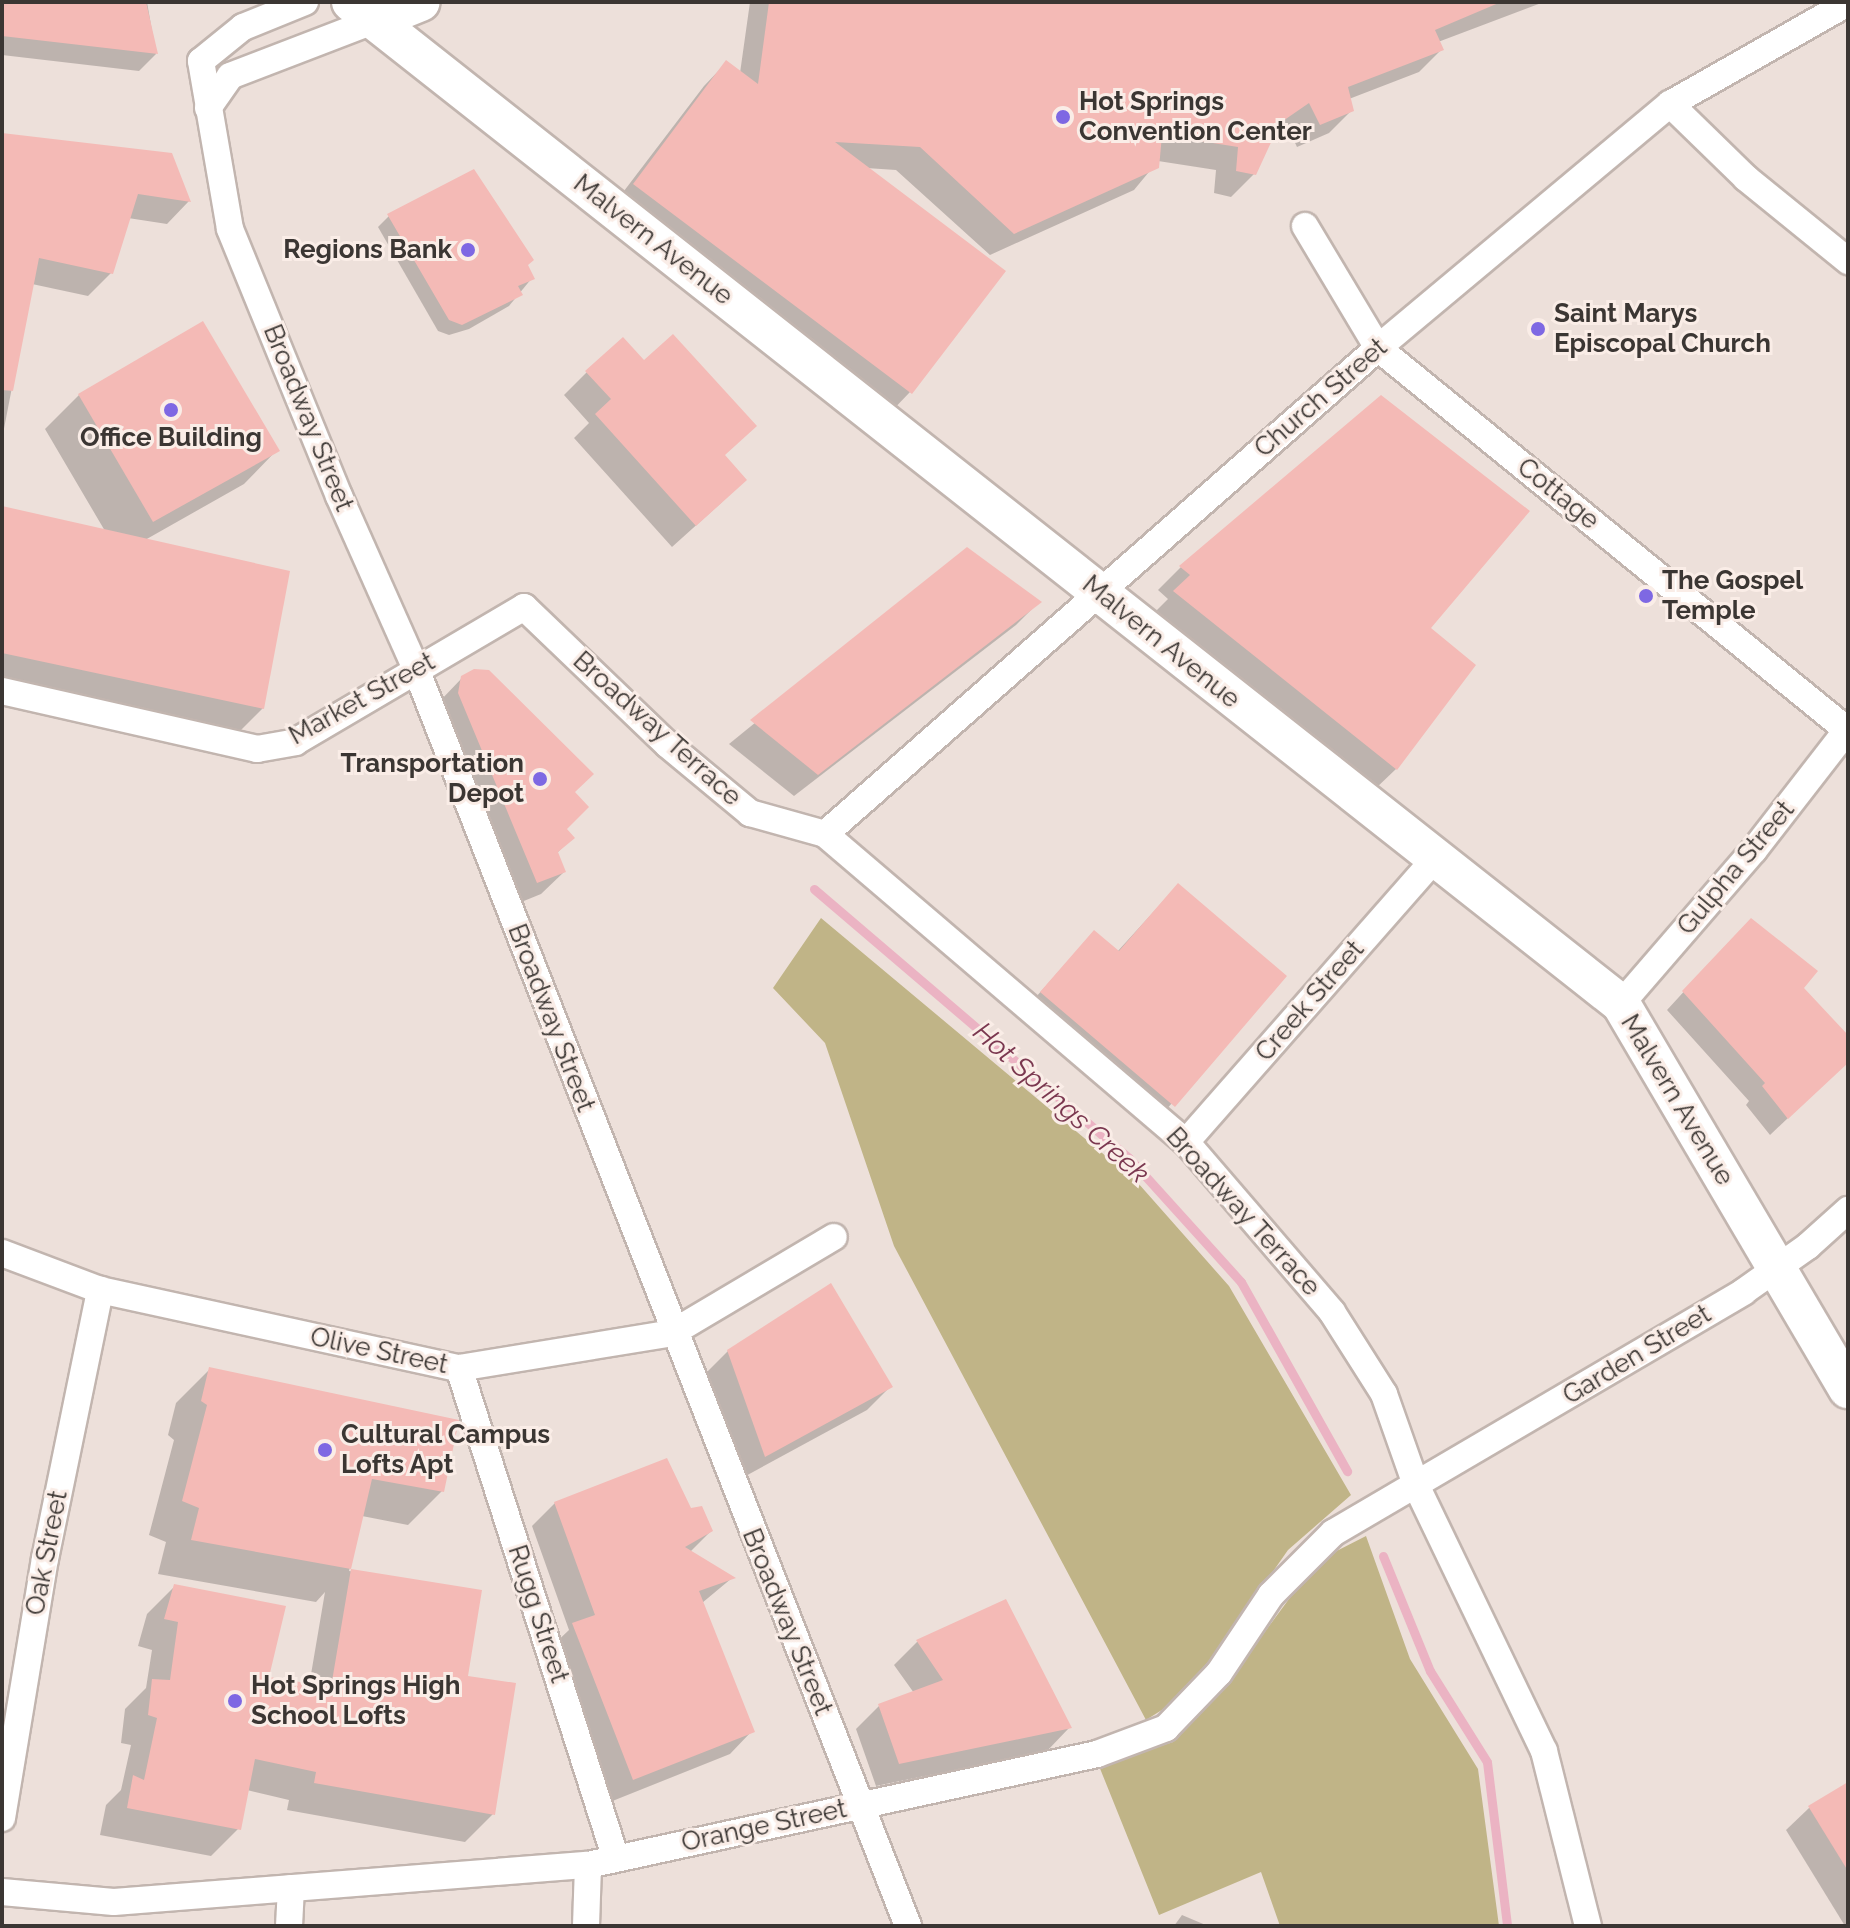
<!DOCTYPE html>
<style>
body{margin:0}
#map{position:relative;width:1850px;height:1928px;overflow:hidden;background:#ede0da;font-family:Raleway,sans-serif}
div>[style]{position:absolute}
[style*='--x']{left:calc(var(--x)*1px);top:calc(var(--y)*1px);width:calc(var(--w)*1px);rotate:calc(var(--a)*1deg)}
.green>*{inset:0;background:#c0b487}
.shadow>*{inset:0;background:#0003}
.stream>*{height:9px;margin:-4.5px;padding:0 4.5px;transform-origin:4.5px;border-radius:4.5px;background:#ebb3c3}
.building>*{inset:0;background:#f4bab6}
.roads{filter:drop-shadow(2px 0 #c2b5af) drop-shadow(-2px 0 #c2b5af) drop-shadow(0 2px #c2b5af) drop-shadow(0 -2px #c2b5af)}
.street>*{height:26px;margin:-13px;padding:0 13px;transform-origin:13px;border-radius:13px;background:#fff}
.secondary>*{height:38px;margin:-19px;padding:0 19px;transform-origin:19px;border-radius:19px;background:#fff}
.dots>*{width:22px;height:22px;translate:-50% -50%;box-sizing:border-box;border:4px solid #faede7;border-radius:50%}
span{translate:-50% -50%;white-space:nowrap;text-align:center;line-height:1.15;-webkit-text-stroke:6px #faede7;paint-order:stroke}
.poi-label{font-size:26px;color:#3b3633;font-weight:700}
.left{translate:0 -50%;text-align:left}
.right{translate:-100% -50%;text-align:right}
.street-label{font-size:26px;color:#3b3633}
.water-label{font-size:28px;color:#7b3850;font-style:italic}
.frame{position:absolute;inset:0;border:4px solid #3b3633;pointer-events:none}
</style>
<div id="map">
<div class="green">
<i style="clip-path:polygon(821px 918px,1138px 1183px,1229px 1286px,1351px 1495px,1288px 1550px,1214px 1656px,1165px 1708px,1146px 1720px,894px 1246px,825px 1043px,773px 988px)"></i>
<i style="clip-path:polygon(1366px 1536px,1410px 1659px,1478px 1769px,1499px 1926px,1280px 1926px,1261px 1872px,1159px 1915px,1099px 1766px,1173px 1742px,1230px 1679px,1317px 1561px)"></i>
</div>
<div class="shadow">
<i style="clip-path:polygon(2px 2px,147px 2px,156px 54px,139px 71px,2px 55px)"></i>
<i style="clip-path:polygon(750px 2px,1544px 2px,1438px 42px,1442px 49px,1419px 72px,1349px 99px,1352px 110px,1329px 133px,1297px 147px,1286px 124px,1274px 133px,1254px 174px,1231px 197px,1214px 193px,1216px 170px,1158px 161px,1134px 190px,990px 255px,896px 170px,866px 168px,910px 392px,888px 415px,611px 208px,704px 86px,726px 63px,740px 73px)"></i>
<i style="clip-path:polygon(2px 135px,189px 201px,167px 224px,128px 218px,111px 273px,88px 296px,32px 284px,2px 439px)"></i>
<i style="clip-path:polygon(389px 216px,526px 265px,532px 278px,509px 306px,469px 329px,449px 335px,438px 331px,378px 227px)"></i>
<i style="clip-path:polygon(587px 372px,723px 456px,722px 502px,672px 547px,574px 438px,589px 423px,564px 395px)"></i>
<i style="clip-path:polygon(79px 395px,277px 450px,244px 484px,145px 540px,263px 708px,240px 731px,2px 680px,2px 508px,105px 531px,45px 429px)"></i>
<i style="clip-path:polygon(967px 550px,1039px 602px,1016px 625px,794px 796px,729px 744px)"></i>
<i style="clip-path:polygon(1181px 567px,1428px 628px,1396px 769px,1373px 791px,1152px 615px,1168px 599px,1158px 590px)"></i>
<i style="clip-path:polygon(462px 678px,573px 792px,564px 829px,572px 838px,556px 854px,564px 872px,541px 894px,514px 905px,439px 702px)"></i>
<i style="clip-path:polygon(1178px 885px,1284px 976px,1150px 1128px,1019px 1016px,1094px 932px,1117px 952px)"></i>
<i style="clip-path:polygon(1734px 937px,1801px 988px,1848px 1038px,1848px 1061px,1770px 1135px,1746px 1105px,1749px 1101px,1667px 1010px)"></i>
<i style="clip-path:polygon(728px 1351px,890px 1387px,867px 1410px,742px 1478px,705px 1374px)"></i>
<i style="clip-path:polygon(210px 1369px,457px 1422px,442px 1491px,408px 1525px,362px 1516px,349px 1571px,480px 1592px,466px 1677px,493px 1814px,465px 1842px,287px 1810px,289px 1800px,247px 1790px,239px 1828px,211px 1856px,100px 1835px,106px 1805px,121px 1790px,131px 1745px,121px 1743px,125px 1709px,146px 1688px,152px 1650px,138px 1646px,147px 1614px,175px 1586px,267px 1679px,309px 1686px,325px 1592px,316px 1602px,158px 1574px,166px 1542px,149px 1535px,174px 1440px,168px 1435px,176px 1403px)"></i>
<i style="clip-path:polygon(555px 1503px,689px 1510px,711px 1531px,690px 1552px,732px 1578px,702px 1603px,752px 1731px,730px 1754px,610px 1802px,550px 1648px,569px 1630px,532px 1526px)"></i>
<i style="clip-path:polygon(1005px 1602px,1069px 1728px,1047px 1751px,876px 1786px,856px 1729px,879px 1706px,914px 1693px,894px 1665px,917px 1642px)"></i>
<i style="clip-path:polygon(1848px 1784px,1848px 1926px,1845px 1926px,1786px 1830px,1809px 1808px)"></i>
<i style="clip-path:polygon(1182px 1915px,1208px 1926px,1174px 1926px)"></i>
</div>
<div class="stream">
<i style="--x:814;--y:889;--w:414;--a:40.5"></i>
<i style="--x:1129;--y:1158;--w:167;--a:47.9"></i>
<i style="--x:1241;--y:1282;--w:217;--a:60.7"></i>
<i style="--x:1383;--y:1556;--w:124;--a:67.8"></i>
<i style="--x:1430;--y:1671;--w:107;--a:57.9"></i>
<i style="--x:1487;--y:1762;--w:165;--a:83"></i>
</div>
<div class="building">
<i style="clip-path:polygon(2px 2px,146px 2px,158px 54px,2px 36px)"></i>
<i style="clip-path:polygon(769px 2px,1501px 2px,1435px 30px,1444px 50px,1348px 87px,1354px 111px,1320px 125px,1309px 103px,1280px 123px,1256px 175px,1236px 171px,1238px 147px,1162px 135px,1159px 168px,1014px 234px,920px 147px,835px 142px,1006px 271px,912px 394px,633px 184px,726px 60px,758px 84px)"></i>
<i style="clip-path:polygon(2px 133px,172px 153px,191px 202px,138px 194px,113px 274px,39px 258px,13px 391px,2px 390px)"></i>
<i style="clip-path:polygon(474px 169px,534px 260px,528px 265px,535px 279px,518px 286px,523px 295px,462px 325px,449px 320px,387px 214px)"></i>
<i style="clip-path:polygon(203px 321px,280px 451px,153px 522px,78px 394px)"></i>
<i style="clip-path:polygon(673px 334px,757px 426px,725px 455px,747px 480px,696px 526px,595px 414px,611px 399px,585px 371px,623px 337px,644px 360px)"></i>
<i style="clip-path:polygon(1381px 395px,1530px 511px,1431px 628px,1476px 665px,1397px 770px,1173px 591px,1190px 575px,1179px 566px)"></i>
<i style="clip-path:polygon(2px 506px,290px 571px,264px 709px,2px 653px)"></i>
<i style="clip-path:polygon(967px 547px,1042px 602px,818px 775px,750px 720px)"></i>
<i style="clip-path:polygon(474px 669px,489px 670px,594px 774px,575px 792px,589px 807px,567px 829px,575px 838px,558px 852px,566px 872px,537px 883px,458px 693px,461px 676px)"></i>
<i style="clip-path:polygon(1178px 883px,1287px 976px,1175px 1107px,1040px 992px,1094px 930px,1119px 951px)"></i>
<i style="clip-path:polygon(1751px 918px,1818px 971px,1804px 988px,1848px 1035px,1848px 1063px,1788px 1119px,1762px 1086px,1765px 1083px,1682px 991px)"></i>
<i style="clip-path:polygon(831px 1283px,893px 1387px,765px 1457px,727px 1350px)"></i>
<i style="clip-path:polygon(209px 1367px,459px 1420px,444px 1492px,372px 1479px,351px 1569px,191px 1540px,199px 1508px,182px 1501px,207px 1405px,201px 1401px)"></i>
<i style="clip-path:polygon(667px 1458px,691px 1508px,702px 1506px,713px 1531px,685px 1547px,736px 1578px,699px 1591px,755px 1732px,633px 1780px,572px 1623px,595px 1615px,554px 1502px)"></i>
<i style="clip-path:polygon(351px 1569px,482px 1590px,468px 1676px,516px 1683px,495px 1815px,314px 1783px,316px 1772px,255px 1759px,241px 1830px,127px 1808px,133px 1775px,144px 1780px,157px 1718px,148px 1715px,152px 1679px,170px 1680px,178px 1622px,164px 1619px,174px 1584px,286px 1606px,269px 1677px,331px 1687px)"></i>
<i style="clip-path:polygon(1006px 1599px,1072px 1728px,899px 1764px,878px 1704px,943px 1680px,916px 1640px)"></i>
<i style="clip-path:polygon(1848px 1782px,1848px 1871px,1808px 1806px)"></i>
</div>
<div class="roads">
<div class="street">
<i style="--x:305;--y:2;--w:67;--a:158"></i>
<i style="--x:243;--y:27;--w:54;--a:141"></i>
<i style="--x:201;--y:61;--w:170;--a:80.2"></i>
<i style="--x:230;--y:229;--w:288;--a:67.8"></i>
<i style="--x:339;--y:496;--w:189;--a:66"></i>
<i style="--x:416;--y:669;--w:1350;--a:68.62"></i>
<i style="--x:1670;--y:104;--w:106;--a:44.2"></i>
<i style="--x:1746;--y:178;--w:132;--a:39.1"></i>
<i style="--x:208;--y:108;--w:39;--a:-55"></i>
<i style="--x:230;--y:76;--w:156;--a:-21"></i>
<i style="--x:1305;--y:226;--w:142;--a:59.1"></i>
<i style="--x:1378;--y:348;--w:605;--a:39.16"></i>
<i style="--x:2;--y:691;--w:262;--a:12.8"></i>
<i style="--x:257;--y:749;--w:39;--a:-10"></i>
<i style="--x:295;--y:742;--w:266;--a:-30.5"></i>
<i style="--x:524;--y:607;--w:199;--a:43.8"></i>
<i style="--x:668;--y:745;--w:107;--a:39.7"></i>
<i style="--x:750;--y:813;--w:78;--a:15.6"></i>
<i style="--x:825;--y:834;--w:475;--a:40.5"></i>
<i style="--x:1186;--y:1142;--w:224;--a:49.3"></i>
<i style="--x:1332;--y:1312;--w:97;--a:57.6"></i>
<i style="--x:1384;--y:1394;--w:96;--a:70.6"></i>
<i style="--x:1416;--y:1485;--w:295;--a:64.3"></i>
<i style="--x:1544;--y:1751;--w:180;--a:75.9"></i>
<i style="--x:825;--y:834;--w:736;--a:-41.31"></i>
<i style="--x:1378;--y:348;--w:381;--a:-39.9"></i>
<i style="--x:1670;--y:104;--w:205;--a:-29.6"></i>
<i style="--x:1621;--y:1004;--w:203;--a:-49.2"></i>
<i style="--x:1754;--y:850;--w:153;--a:-52.2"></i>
<i style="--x:1186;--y:1142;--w:376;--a:-48.7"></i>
<i style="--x:2;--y:1253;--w:105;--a:20.7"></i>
<i style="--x:100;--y:1290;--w:367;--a:12.3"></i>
<i style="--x:459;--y:1368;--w:216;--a:-9.3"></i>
<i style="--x:672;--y:1333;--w:188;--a:-30.7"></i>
<i style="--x:459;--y:1368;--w:515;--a:72.27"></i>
<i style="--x:2;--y:1818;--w:263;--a:-80.6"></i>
<i style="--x:45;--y:1559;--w:275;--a:-78.4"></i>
<i style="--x:2;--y:1892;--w:112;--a:5.1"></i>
<i style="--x:114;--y:1902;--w:475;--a:-4.5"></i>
<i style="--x:588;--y:1865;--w:521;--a:-12.3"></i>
<i style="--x:1097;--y:1754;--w:74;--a:-20.6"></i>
<i style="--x:1166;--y:1728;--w:76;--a:-46.1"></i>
<i style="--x:1219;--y:1673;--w:94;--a:-56.3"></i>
<i style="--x:1271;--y:1595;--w:88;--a:-45"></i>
<i style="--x:1333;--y:1533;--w:476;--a:-30.4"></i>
<i style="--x:1743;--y:1292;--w:80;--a:-35.3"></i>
<i style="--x:1808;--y:1246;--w:54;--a:-42"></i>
<i style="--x:289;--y:1926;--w:38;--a:-87"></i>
<i style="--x:586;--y:1926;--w:61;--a:-88.1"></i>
</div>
<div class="secondary">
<i style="--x:351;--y:2;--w:1618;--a:38.27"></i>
<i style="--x:1621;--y:1004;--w:447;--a:59.5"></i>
<i style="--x:376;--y:20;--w:48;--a:-21.8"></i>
</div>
</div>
<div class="dots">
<i style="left:1063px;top:117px;background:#7e68e3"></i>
<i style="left:468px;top:250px;background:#7e68e3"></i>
<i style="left:1538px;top:329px;background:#7e68e3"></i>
<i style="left:171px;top:410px;background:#7e68e3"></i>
<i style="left:1646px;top:596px;background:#7e68e3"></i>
<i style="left:540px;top:779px;background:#7e68e3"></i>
<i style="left:325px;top:1450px;background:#7e68e3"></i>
<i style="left:235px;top:1701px;background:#7e68e3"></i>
</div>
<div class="poi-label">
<span class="left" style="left:1079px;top:117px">Hot Springs<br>Convention Center</span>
<span class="right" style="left:452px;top:250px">Regions Bank</span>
<span class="left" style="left:1554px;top:329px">Saint Marys<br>Episcopal Church</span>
<span style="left:171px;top:438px">Office Building</span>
<span class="left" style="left:1662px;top:596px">The Gospel<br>Temple</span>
<span class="right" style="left:524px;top:779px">Transportation<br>Depot</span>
<span class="left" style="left:341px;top:1450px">Cultural Campus<br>Lofts Apt</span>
<span class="left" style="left:251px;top:1701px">Hot Springs High<br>School Lofts</span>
</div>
<div class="street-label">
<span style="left:653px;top:240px;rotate:38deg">Malvern Avenue</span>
<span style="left:1321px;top:398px;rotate:-41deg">Church Street</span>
<span style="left:308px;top:418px;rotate:68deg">Broadway Street</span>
<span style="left:1558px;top:494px;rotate:39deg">Cottage</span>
<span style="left:1161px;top:642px;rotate:39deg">Malvern Avenue</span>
<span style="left:362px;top:699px;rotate:-29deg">Market Street</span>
<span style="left:657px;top:729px;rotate:42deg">Broadway Terrace</span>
<span style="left:1736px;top:868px;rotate:-50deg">Gulpha Street</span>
<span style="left:1310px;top:1001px;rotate:-49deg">Creek Street</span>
<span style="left:551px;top:1018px;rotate:69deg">Broadway Street</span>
<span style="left:1677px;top:1100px;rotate:59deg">Malvern Avenue</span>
<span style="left:1243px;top:1212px;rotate:48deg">Broadway Terrace</span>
<span style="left:379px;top:1351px;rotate:12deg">Olive Street</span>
<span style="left:1637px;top:1355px;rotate:-31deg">Garden Street</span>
<span style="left:47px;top:1553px;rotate:-79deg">Oak Street</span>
<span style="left:538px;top:1614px;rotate:72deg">Rugg Street</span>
<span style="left:787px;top:1622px;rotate:68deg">Broadway Street</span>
<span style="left:764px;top:1826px;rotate:-12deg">Orange Street</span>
</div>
<div class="water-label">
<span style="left:1061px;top:1103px;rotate:42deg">Hot Springs Creek</span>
</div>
<div class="frame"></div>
</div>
